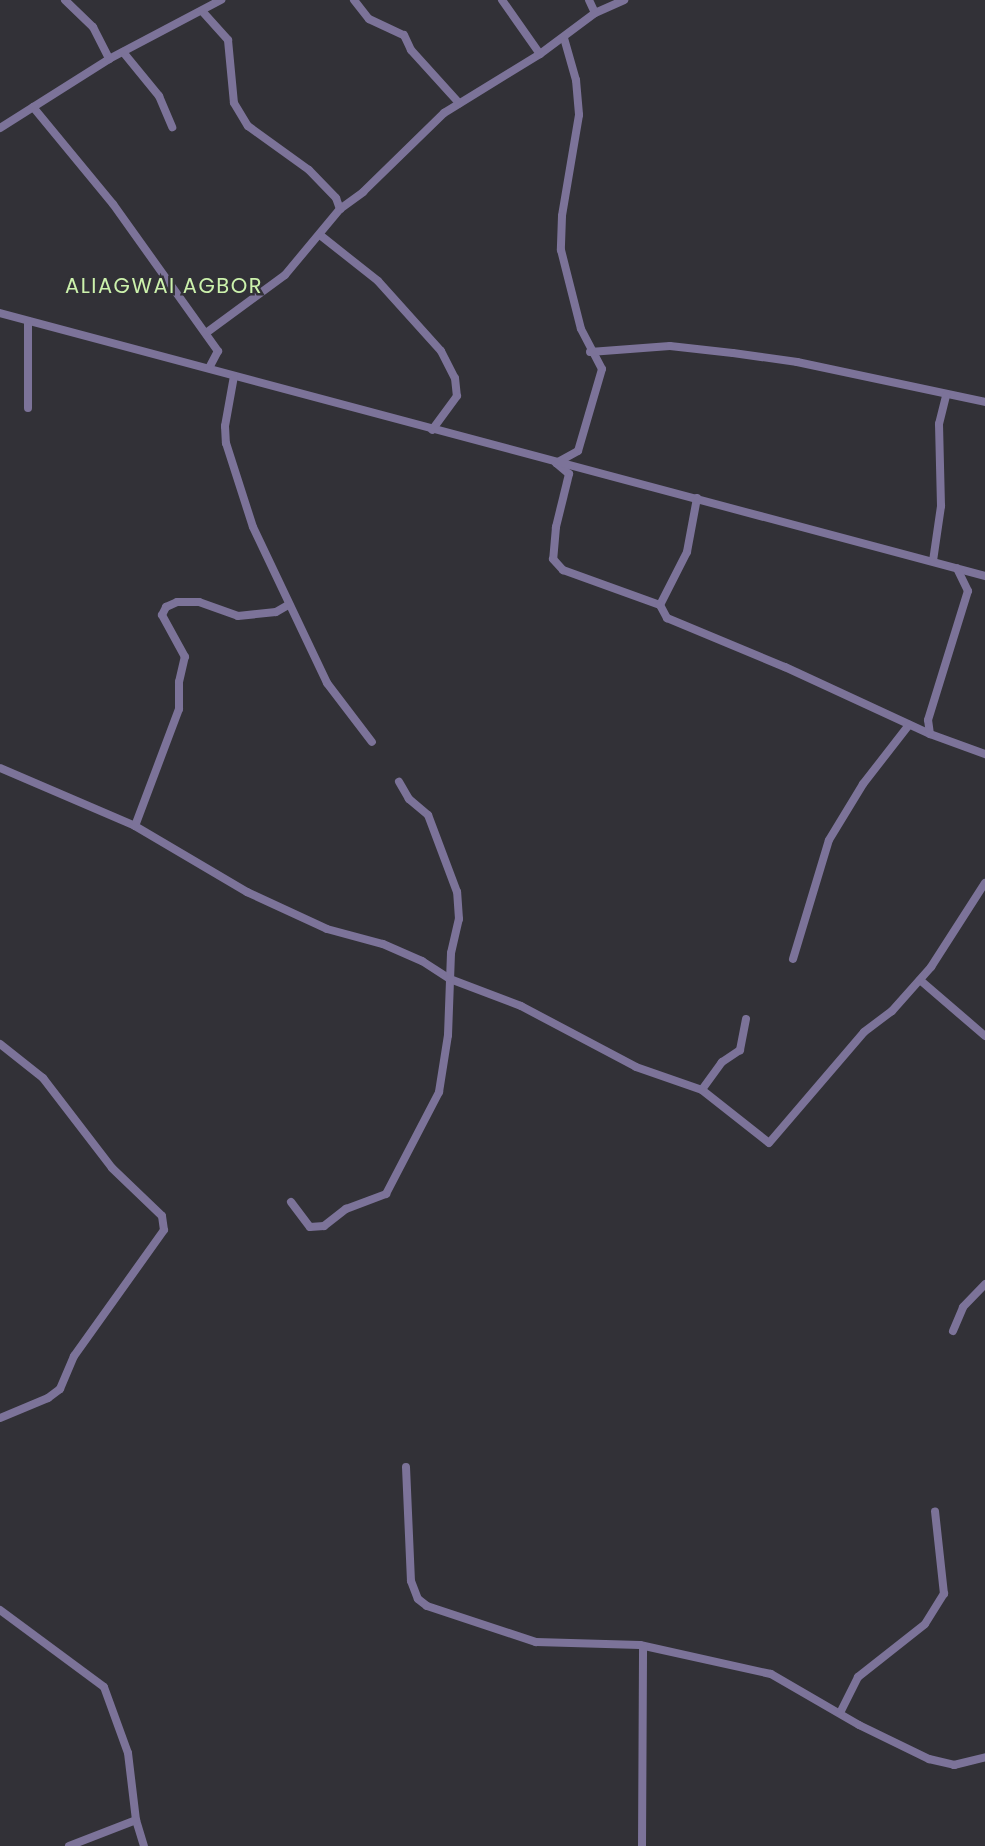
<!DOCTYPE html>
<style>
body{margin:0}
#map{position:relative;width:985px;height:1846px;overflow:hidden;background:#323137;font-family:Poppins,sans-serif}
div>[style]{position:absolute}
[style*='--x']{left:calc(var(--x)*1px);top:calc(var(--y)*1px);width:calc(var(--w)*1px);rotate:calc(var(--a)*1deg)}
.minor>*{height:8px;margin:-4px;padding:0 4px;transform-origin:4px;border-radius:4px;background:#7c7399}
span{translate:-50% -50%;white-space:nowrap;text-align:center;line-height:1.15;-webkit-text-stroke:5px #323137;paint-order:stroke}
.quarter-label{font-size:21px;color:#ccf2ac;letter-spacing:1.5px}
</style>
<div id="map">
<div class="minor">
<i style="--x:65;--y:0;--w:39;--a:44"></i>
<i style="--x:93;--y:27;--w:36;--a:63"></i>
<i style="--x:354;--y:0;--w:24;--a:52"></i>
<i style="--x:369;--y:19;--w:38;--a:25"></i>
<i style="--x:404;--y:35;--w:17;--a:65"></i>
<i style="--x:411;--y:50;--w:72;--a:47.8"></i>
<i style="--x:502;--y:0;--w:66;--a:54.9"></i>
<i style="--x:589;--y:0;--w:14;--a:65"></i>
<i style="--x:202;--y:11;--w:39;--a:48"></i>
<i style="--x:228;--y:40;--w:63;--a:84.6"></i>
<i style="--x:234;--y:103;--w:27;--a:59"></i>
<i style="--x:248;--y:126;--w:75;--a:35.8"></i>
<i style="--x:309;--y:170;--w:39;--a:46"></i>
<i style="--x:336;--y:198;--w:12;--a:70"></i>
<i style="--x:564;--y:38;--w:44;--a:74.1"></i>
<i style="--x:576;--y:80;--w:35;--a:85"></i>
<i style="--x:579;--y:115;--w:102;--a:99.6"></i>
<i style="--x:562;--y:216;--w:34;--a:92"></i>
<i style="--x:561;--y:250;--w:81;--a:75.8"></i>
<i style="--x:581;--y:329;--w:45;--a:62.3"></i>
<i style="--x:602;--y:369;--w:85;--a:106.3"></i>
<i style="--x:578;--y:451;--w:25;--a:151"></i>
<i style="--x:556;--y:463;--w:17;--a:40"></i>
<i style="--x:569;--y:474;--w:55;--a:103.8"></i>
<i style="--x:556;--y:527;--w:32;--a:95"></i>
<i style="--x:553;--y:559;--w:15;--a:48"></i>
<i style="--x:563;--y:570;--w:103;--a:19.8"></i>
<i style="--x:123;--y:52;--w:57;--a:50.7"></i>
<i style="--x:159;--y:96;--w:34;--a:67"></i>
<i style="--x:33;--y:107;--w:126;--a:50.5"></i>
<i style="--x:113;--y:204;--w:181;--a:54.5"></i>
<i style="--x:218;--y:351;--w:19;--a:118"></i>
<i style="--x:0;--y:128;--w:129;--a:-32.3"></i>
<i style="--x:109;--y:59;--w:127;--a:-27.8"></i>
<i style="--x:320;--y:235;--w:74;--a:38.4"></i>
<i style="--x:378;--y:281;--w:94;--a:48"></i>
<i style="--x:441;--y:351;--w:30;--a:63"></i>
<i style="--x:455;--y:378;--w:18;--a:84"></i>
<i style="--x:457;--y:396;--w:42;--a:126.3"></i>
<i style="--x:0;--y:313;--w:1020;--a:14.95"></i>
<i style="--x:28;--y:321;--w:87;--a:90"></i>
<i style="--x:206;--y:333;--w:98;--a:-36.3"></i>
<i style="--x:285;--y:275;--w:86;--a:-50.2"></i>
<i style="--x:340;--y:209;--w:29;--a:-36"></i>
<i style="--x:363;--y:192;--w:113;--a:-44.3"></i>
<i style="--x:444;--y:113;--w:113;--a:-31.6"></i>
<i style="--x:540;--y:54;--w:69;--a:-36.7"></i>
<i style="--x:595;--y:13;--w:32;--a:-24"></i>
<i style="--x:590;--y:352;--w:80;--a:-4.3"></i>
<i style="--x:670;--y:346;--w:63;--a:6.3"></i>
<i style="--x:733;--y:353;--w:65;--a:8"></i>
<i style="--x:797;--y:362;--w:192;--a:12"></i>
<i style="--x:234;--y:376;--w:51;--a:100.2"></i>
<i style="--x:225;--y:426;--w:17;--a:87"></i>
<i style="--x:226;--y:443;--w:88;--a:72.2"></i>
<i style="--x:253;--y:527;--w:173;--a:64.6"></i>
<i style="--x:327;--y:683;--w:74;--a:52.7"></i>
<i style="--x:697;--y:498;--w:55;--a:100.5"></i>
<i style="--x:687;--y:552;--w:59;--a:117"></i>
<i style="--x:660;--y:605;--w:15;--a:62"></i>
<i style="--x:667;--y:618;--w:128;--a:22.6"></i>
<i style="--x:785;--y:667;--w:160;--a:24.8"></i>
<i style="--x:930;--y:734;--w:59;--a:20"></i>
<i style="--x:933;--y:561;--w:56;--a:-81.7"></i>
<i style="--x:941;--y:506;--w:82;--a:-91.4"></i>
<i style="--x:939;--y:424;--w:30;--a:-76"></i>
<i style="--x:930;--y:734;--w:14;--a:-98"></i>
<i style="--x:928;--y:720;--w:135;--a:-72.8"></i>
<i style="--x:968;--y:591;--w:25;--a:-116"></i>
<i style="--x:0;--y:768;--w:147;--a:23.2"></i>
<i style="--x:135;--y:826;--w:130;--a:30.5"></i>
<i style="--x:247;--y:892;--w:88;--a:24.8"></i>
<i style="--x:327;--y:929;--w:58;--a:15"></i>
<i style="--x:383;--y:944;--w:43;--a:23.6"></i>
<i style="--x:422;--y:961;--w:33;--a:33"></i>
<i style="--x:450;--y:979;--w:76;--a:20.8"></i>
<i style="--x:521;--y:1006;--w:130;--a:27.9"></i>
<i style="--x:636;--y:1067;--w:70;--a:19.2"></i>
<i style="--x:135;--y:826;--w:125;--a:-69.4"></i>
<i style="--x:179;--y:709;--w:27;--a:-90"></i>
<i style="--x:179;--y:682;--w:26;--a:-77"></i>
<i style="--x:185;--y:657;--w:48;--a:-118.7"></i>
<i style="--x:162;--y:615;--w:9;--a:-63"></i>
<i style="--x:166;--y:607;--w:12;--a:-24"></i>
<i style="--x:177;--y:602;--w:22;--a:0"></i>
<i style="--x:199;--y:602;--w:41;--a:19.7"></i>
<i style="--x:238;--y:616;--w:38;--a:-6"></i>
<i style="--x:276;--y:612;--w:14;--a:-30"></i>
<i style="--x:793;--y:959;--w:124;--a:-73.2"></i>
<i style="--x:829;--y:840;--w:66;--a:-58.7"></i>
<i style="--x:863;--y:784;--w:75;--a:-52.1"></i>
<i style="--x:920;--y:980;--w:86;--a:40.7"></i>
<i style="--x:746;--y:1019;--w:32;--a:101"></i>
<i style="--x:740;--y:1050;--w:22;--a:146"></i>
<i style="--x:722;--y:1062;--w:34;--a:126"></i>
<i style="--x:702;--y:1090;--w:85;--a:38.3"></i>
<i style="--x:769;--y:1143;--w:146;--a:-49.4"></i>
<i style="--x:864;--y:1032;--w:35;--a:-37"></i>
<i style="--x:892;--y:1011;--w:59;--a:-48.4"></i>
<i style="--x:931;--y:967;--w:100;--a:-57.3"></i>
<i style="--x:0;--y:1044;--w:55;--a:38.3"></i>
<i style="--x:43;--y:1078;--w:113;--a:52.5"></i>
<i style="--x:112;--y:1168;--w:69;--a:43.8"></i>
<i style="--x:162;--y:1216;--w:14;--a:82"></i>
<i style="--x:164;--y:1230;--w:155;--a:125.5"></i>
<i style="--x:74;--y:1356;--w:36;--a:113"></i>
<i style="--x:60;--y:1389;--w:15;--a:143"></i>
<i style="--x:48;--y:1398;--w:52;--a:157.4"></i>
<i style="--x:291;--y:1202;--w:31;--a:53"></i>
<i style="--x:310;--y:1227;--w:14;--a:-4"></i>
<i style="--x:324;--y:1226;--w:28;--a:-38"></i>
<i style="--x:346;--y:1209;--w:43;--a:-20.6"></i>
<i style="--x:386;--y:1194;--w:115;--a:-62.5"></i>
<i style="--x:439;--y:1092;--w:58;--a:-81"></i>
<i style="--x:448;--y:1035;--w:82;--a:-87.9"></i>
<i style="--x:451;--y:953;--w:35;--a:-77"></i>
<i style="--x:459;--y:919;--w:27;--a:-94"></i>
<i style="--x:457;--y:892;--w:82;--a:-110.6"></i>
<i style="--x:428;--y:815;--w:25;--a:-140"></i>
<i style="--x:409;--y:799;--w:20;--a:-120"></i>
<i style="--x:953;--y:1331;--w:26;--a:-67"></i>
<i style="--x:963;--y:1307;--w:32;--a:-46"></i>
<i style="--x:406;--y:1467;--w:114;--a:87.5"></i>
<i style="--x:411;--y:1581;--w:19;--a:69"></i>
<i style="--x:418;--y:1599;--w:11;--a:38"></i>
<i style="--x:427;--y:1606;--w:115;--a:18.3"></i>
<i style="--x:536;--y:1642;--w:104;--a:1.7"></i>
<i style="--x:640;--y:1645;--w:134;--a:12.5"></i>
<i style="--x:771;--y:1674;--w:102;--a:30.1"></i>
<i style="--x:859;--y:1725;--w:78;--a:25.9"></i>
<i style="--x:929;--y:1759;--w:26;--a:13"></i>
<i style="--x:954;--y:1765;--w:32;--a:-14"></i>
<i style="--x:0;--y:1610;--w:129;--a:36.5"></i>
<i style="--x:104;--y:1687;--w:70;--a:70"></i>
<i style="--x:128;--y:1753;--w:67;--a:83.2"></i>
<i style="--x:136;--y:1820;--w:27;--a:73"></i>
<i style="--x:840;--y:1713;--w:40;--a:-63.4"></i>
<i style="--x:858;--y:1677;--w:85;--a:-38.3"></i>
<i style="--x:925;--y:1624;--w:36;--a:-58"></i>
<i style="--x:944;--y:1594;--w:83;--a:-96.2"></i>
<i style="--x:69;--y:1846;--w:72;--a:-21.2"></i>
<i style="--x:642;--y:1846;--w:200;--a:-89.7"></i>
</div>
<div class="quarter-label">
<span style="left:164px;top:286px">ALIAGWAI AGBOR</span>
</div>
</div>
